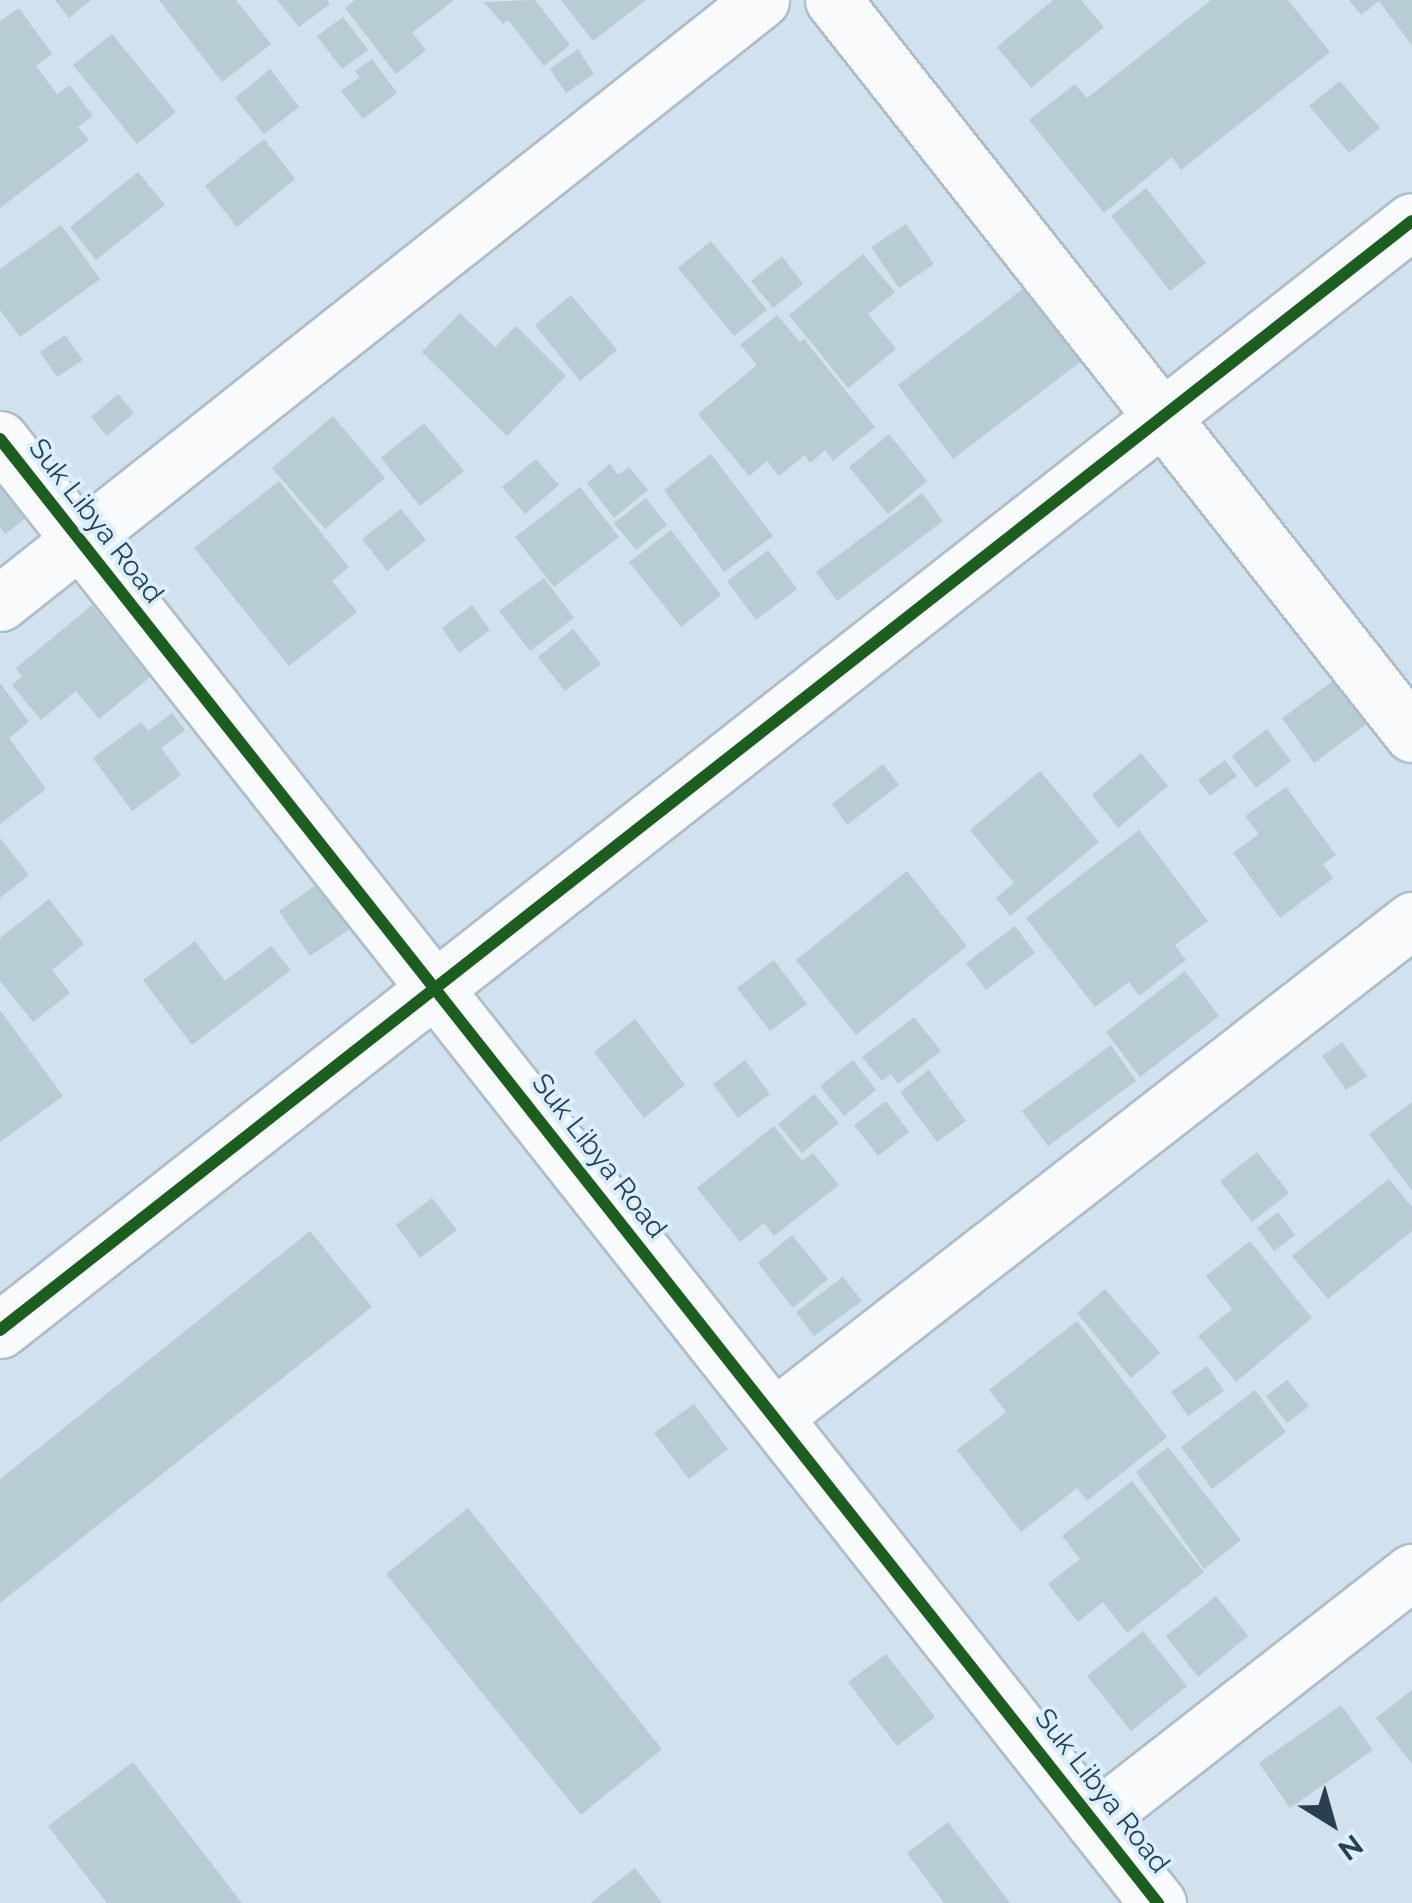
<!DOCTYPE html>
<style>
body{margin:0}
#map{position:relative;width:1412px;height:1903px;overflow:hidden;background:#d1e1ed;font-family:Raleway,sans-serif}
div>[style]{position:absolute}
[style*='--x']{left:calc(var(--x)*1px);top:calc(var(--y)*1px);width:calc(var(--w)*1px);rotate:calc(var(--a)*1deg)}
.building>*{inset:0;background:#b8ccd5}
.roads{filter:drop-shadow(2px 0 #adbecb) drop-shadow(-2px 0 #adbecb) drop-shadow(0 2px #adbecb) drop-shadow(0 -2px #adbecb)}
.street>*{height:55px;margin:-27.5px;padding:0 27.5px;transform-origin:27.5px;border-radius:27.5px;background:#f8fafc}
.cycleway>*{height:12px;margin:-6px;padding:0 6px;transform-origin:6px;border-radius:6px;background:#1b5e20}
span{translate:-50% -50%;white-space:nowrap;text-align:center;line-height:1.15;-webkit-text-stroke:8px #daeffe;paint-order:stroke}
.street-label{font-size:28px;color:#2a3f4f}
.north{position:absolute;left:1282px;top:1773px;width:100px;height:100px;-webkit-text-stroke:8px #daeffe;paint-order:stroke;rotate:143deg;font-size:28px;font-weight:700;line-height:40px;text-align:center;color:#2a3f4f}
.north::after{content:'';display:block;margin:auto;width:35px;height:45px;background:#2a3f4f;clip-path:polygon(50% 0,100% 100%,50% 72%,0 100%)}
</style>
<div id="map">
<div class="building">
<i style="clip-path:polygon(55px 0,91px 0,69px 18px)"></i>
<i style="clip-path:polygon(159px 0,236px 0,271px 44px,222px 82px)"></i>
<i style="clip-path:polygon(277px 0,327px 0,330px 4px,299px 27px)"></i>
<i style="clip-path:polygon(355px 0,454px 0,412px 33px,426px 50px,396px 74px,345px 8px)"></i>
<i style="clip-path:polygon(535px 0,570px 45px,544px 66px,508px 20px,503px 24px,484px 2px)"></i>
<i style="clip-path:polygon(561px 0,646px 0,593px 41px)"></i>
<i style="clip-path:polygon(1053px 0,1081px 0,1104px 27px,1031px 88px,997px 47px)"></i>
<i style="clip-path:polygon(1211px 0,1288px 0,1330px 52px,1181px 170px,1172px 157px,1104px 213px,1029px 120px,1075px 84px,1087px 98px)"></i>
<i style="clip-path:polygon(1349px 0,1412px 0,1412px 46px,1379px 1px,1361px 15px)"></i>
<i style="clip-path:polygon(19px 8px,52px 54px,36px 66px,57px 94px,70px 85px,93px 116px,78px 127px,89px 140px,0 208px,0 21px)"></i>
<i style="clip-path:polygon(343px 17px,368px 50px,342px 69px,317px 36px)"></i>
<i style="clip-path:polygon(112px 34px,176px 112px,137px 144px,73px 65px)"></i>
<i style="clip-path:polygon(578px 49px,594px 74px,566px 93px,550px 69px)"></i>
<i style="clip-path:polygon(372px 59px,397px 93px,363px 119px,341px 91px,360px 77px,355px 71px)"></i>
<i style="clip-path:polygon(270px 69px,299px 107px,264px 134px,235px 98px)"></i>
<i style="clip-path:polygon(1340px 81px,1380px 128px,1349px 153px,1309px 106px)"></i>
<i style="clip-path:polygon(264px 139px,295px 179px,237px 227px,205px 186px)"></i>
<i style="clip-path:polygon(138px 172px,165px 205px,96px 260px,70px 227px)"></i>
<i style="clip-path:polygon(1146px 188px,1206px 263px,1170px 291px,1111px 216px)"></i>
<i style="clip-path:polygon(906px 224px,934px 264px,899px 288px,871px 247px)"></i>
<i style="clip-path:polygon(61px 225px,100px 279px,20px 337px,0 310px,0 269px)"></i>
<i style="clip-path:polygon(711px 241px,767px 310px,734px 336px,678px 268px)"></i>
<i style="clip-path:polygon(863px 254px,895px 292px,868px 314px,896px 349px,848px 388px,789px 315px)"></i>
<i style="clip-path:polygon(782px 256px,803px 284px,773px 308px,751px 281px)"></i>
<i style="clip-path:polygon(1028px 285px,1084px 359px,953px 459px,898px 385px)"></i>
<i style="clip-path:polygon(571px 295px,617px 350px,580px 381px,535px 325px)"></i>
<i style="clip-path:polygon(460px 313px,495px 347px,516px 326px,566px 376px,507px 436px,422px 352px)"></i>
<i style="clip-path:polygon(777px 315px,800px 342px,804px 339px,875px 427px,833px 461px,825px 450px,810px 463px,805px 455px,779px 476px,767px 461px,749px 476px,698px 414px,757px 365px,740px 345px)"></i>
<i style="clip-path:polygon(65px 335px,83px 360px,57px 377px,40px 352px)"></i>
<i style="clip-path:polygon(118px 394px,134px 413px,107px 436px,91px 417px)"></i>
<i style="clip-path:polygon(333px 416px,385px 478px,325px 529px,272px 468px)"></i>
<i style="clip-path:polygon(424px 423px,464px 471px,420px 506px,381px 458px)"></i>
<i style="clip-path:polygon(889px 434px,927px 481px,888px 514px,849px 467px)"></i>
<i style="clip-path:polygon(711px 454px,773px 536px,724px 572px,664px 490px)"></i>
<i style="clip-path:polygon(536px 459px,559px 485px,525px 514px,502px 487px)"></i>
<i style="clip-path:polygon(610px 464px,618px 475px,629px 467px,648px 490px,614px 518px,587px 483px)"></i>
<i style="clip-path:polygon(279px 481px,349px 567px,332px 581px,357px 612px,289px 666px,194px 548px)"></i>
<i style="clip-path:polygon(0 483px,30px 515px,5px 534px,0 527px)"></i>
<i style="clip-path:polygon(580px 487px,619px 537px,554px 587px,515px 537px)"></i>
<i style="clip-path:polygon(922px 493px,943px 521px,837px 601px,816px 572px)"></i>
<i style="clip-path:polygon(646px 498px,667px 525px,636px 550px,614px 523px)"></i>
<i style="clip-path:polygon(401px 509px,426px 540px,387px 571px,362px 539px)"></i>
<i style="clip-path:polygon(671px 530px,721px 595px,681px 627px,629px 562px)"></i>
<i style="clip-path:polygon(768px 550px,797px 589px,756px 620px,727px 581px)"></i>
<i style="clip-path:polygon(544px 578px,574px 618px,530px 651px,499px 611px)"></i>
<i style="clip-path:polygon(92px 605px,150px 677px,99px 719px,76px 691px,41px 720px,12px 685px,22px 676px,16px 668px)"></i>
<i style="clip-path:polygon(472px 605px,490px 630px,459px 653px,442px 628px)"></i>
<i style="clip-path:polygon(573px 629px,601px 664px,565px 691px,538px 657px)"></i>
<i style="clip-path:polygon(1336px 679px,1368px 723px,1314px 763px,1282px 718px)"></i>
<i style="clip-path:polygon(0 683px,29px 722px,9px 738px,46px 789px,0 824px)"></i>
<i style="clip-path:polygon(172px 713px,185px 730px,161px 748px,181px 775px,132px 811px,93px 758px,141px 722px,148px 731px)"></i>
<i style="clip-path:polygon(1267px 729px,1291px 761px,1256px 788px,1232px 756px)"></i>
<i style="clip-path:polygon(1141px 753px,1168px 786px,1118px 828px,1092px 795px)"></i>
<i style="clip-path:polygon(1225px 760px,1237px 776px,1210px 796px,1198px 780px)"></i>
<i style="clip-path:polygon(883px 764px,899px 785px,847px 825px,832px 804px)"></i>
<i style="clip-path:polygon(1040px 771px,1099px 842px,1010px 916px,996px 898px,1014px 883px,970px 830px)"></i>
<i style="clip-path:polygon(1286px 787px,1336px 855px,1323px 864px,1333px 878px,1280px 918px,1233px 853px,1259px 834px,1245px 816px)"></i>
<i style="clip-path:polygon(1139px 830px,1208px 921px,1175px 945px,1186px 960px,1139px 996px,1129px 982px,1095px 1007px,1026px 918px)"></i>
<i style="clip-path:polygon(0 838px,29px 875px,0 898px)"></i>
<i style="clip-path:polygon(907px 871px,967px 946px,856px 1035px,796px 960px)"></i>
<i style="clip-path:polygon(320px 882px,353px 927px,310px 956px,279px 911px)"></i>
<i style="clip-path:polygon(49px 899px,84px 944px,52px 970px,70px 993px,33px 1022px,0 981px,0 938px)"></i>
<i style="clip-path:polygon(1015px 926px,1035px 953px,986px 990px,966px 963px)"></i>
<i style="clip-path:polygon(195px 941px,225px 981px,271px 946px,291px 970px,192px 1045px,143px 980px)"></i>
<i style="clip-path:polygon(774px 960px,807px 1004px,770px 1031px,737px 988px)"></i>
<i style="clip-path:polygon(1185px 971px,1219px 1016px,1140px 1077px,1106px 1032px)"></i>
<i style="clip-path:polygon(0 1010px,63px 1096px,0 1142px)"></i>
<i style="clip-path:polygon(914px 1017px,941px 1051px,898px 1084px,891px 1074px,882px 1081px,862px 1057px)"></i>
<i style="clip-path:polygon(635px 1019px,685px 1085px,644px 1118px,594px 1052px)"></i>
<i style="clip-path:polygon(1342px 1042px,1367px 1076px,1346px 1090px,1322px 1056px)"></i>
<i style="clip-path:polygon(1111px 1045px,1136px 1081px,1048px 1146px,1022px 1111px)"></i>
<i style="clip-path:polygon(745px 1060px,770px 1094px,738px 1118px,713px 1084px)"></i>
<i style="clip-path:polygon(853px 1060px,876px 1090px,844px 1116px,820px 1086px)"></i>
<i style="clip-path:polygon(929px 1070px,966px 1121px,937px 1142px,900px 1092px)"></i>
<i style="clip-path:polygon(814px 1094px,839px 1123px,802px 1153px,778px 1124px)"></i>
<i style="clip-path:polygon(886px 1101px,909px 1132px,878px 1156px,854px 1125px)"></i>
<i style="clip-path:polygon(1412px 1102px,1412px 1191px,1369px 1134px)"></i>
<i style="clip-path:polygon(774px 1126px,802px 1161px,813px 1153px,839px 1185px,774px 1236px,764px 1223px,740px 1242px,697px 1188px)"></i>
<i style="clip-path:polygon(1257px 1152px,1289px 1193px,1252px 1222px,1220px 1181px)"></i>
<i style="clip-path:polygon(1389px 1179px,1412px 1207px,1412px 1231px,1328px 1299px,1292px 1256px)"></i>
<i style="clip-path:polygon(432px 1198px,457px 1230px,420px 1258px,396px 1225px)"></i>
<i style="clip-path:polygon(1278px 1212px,1295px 1235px,1274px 1251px,1257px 1228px)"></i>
<i style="clip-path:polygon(310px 1231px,372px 1307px,0 1603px,0 1479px)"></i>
<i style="clip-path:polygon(792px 1235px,828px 1279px,793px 1308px,758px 1263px)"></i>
<i style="clip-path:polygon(1250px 1241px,1312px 1318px,1236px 1382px,1198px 1336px,1232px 1309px,1206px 1276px)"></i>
<i style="clip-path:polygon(843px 1277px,862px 1301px,814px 1336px,796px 1312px)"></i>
<i style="clip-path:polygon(1105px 1289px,1160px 1353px,1131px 1378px,1077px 1313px)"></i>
<i style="clip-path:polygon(1077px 1321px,1167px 1437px,1087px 1501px,1077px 1488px,1021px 1532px,957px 1450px,1006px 1412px,989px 1390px)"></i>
<i style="clip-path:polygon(1207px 1366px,1224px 1391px,1188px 1416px,1171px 1392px)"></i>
<i style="clip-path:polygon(1287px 1380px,1309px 1406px,1287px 1423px,1266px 1396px)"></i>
<i style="clip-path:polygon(1255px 1390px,1286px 1432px,1212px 1489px,1181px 1447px)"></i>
<i style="clip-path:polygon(694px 1404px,728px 1449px,689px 1479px,654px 1433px)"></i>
<i style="clip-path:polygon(1168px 1447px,1241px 1540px,1204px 1569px,1136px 1472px)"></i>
<i style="clip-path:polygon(1132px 1481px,1204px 1572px,1127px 1633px,1103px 1602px,1078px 1622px,1048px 1584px,1080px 1559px,1062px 1536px)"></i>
<i style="clip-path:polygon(468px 1508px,662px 1749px,581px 1815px,386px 1574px)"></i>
<i style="clip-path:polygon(1216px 1596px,1248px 1636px,1198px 1677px,1166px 1636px)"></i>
<i style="clip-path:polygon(1143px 1631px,1187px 1686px,1131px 1731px,1087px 1676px)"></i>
<i style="clip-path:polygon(886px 1654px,935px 1717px,897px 1746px,848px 1682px)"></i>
<i style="clip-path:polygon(1412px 1690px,1412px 1764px,1376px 1718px)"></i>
<i style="clip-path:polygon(1341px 1705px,1373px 1750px,1290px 1808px,1259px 1763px)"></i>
<i style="clip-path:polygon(133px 1762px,242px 1903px,107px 1903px,48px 1826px)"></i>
<i style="clip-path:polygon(948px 1822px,1010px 1903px,944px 1903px,907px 1853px)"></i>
<i style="clip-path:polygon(635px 1868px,662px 1903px,590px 1903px)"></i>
</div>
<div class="roads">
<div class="street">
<i style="--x:833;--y:0;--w:935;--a:51.73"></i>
<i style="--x:0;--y:439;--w:1867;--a:51.66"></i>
<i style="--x:0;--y:603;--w:971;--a:-38.39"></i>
<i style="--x:0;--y:1330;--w:1795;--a:-38.15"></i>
<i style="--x:774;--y:1417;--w:809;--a:-37.92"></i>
<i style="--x:1093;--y:1821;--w:405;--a:-38"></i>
</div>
</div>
<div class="cycleway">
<i style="--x:0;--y:439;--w:1867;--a:51.66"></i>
<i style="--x:0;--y:1330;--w:1795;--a:-38.15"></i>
</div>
<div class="street-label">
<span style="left:96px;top:521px;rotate:52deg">Suk Libya Road</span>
<span style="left:599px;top:1156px;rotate:52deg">Suk Libya Road</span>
<span style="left:1102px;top:1791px;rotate:52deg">Suk Libya Road</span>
</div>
<div class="north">N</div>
</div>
